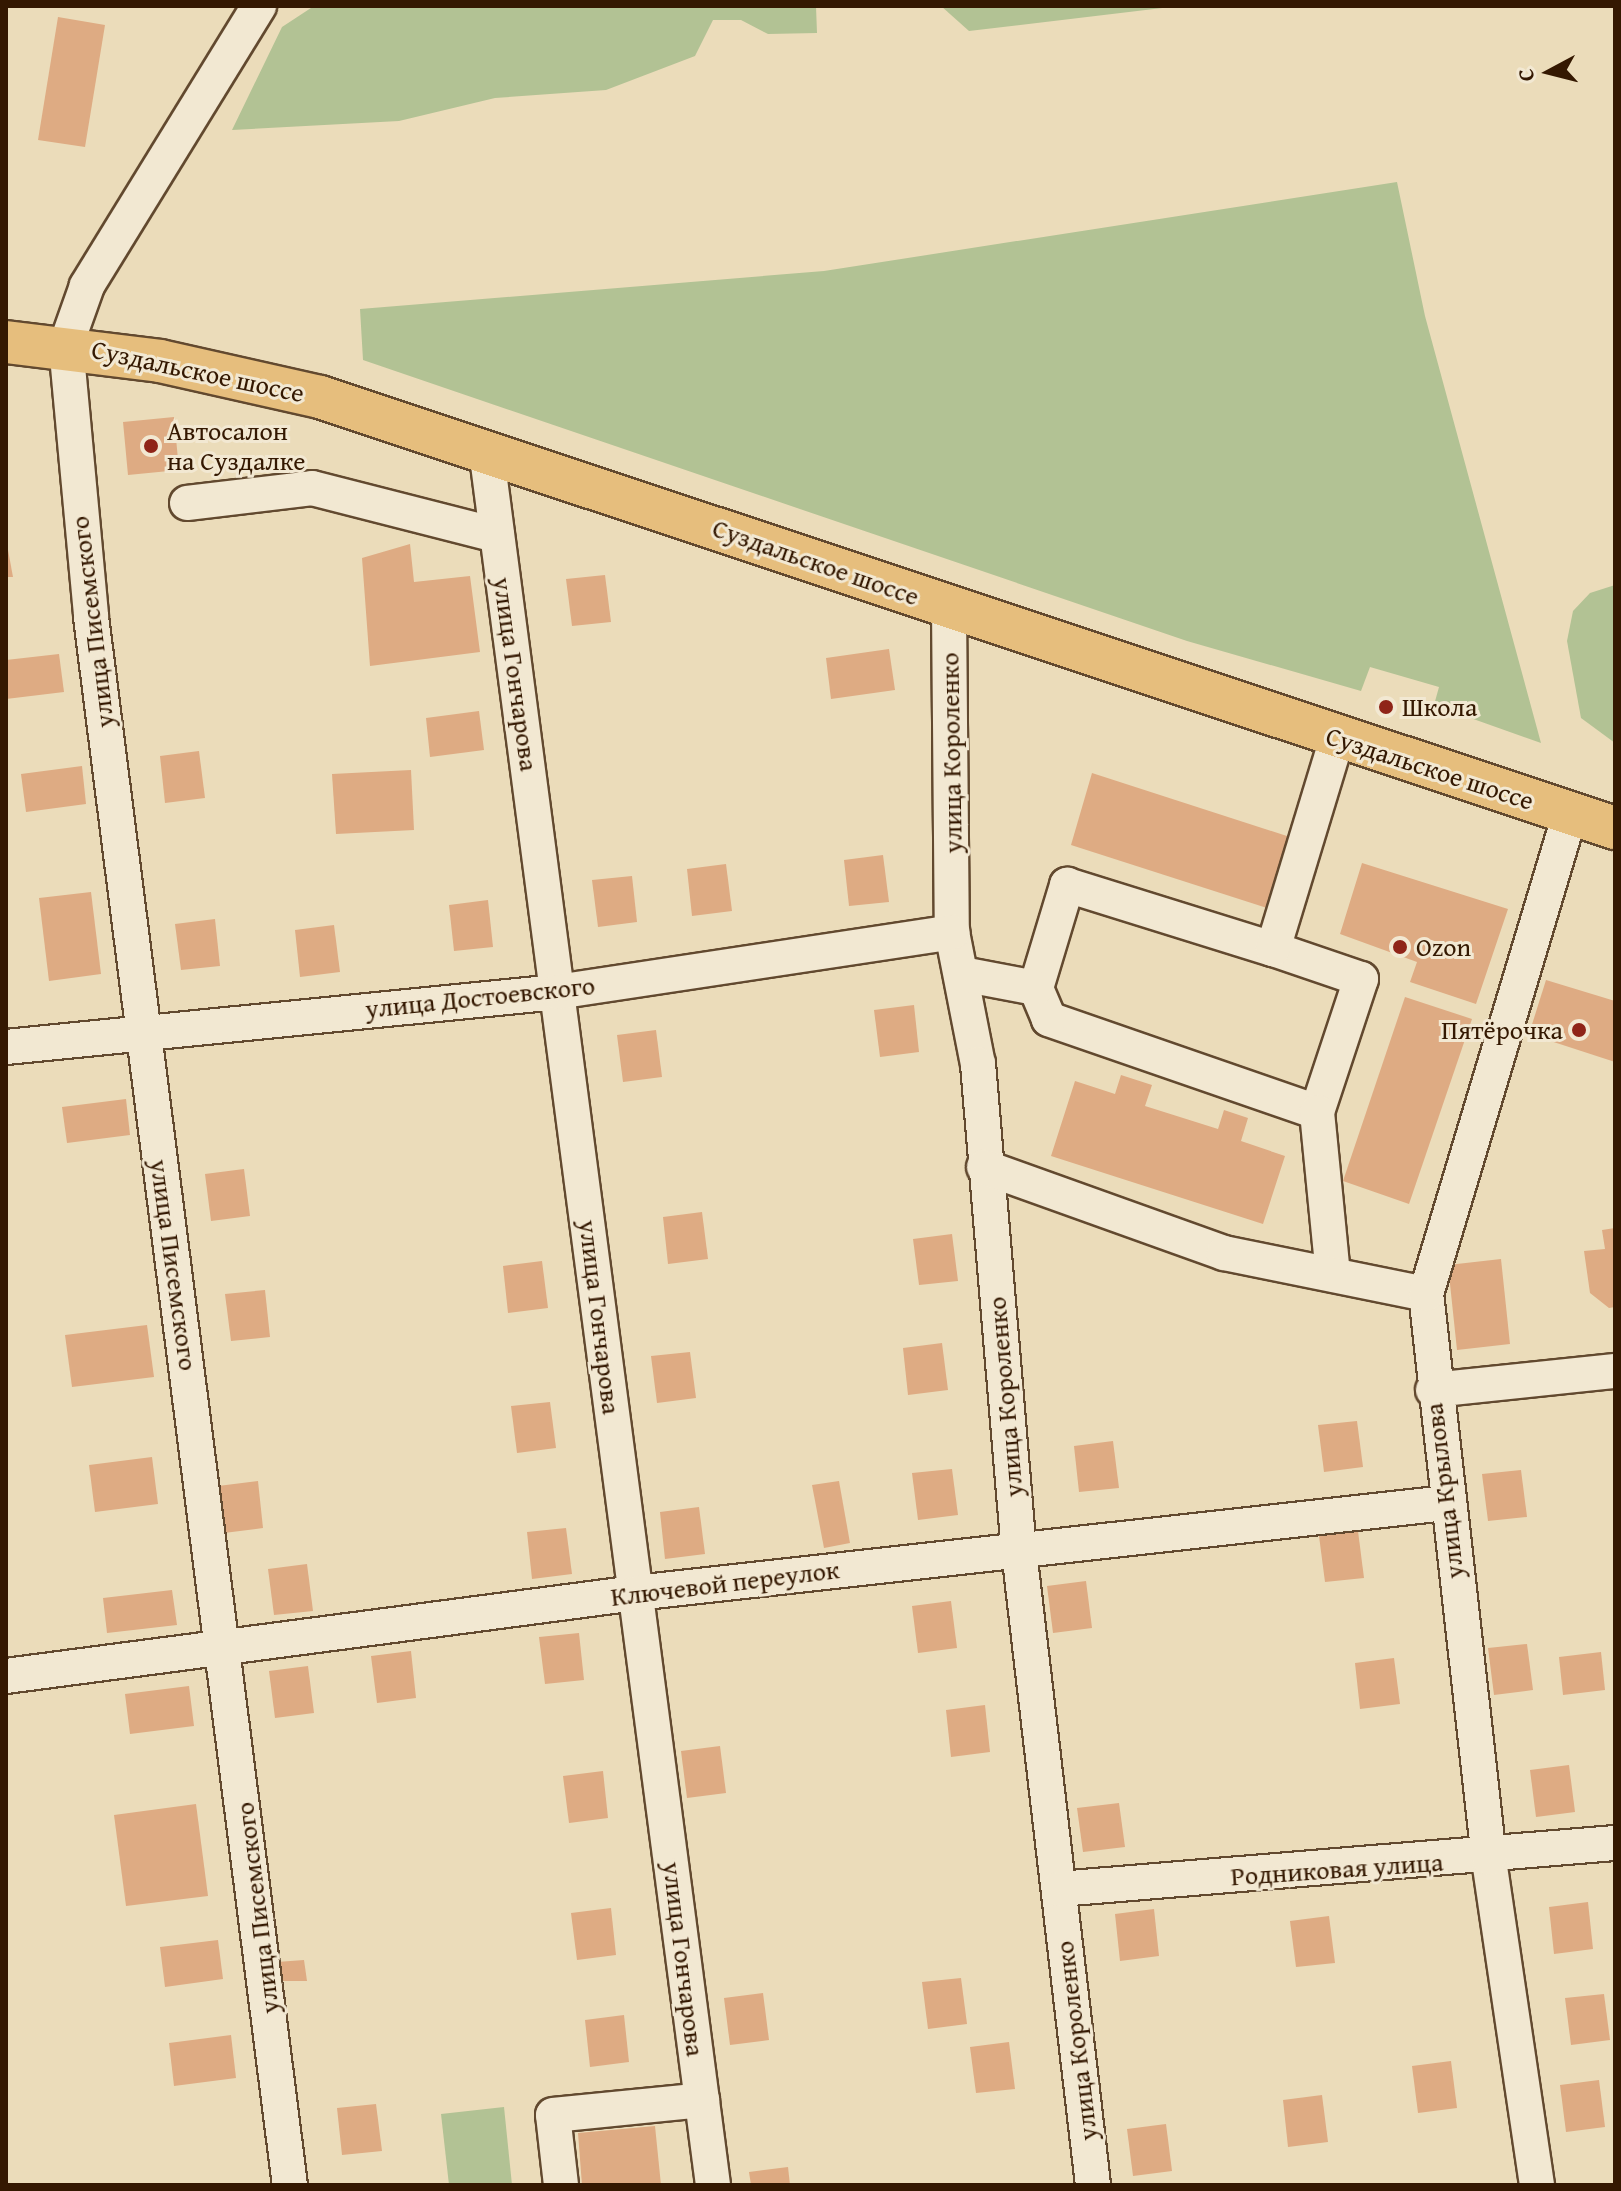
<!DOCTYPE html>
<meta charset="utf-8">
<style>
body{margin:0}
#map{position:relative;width:1621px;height:2191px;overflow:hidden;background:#ebdcba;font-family:"Gentium Book Plus",serif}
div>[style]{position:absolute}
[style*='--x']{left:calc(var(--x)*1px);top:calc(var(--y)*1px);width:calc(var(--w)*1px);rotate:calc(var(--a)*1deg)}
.green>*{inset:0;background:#b2c294}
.building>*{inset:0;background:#deab83}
.roads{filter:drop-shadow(2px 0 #62492f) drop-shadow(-2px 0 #62492f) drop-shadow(0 2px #62492f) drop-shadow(0 -2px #62492f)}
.minor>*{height:34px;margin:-17px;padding:0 17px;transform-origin:17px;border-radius:17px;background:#f2e8d2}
.major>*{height:42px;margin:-21px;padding:0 21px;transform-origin:21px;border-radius:21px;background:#e6be7d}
.dots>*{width:22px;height:22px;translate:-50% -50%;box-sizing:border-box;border:4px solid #f2e8d2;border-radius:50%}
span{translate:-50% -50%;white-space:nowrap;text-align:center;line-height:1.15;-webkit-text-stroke:6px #f2e8d2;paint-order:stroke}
.street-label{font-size:26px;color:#341801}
.poi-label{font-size:26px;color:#341801}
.left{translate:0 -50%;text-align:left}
.right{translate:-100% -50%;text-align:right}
.frame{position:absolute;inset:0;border:8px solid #341801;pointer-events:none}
.north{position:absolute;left:1509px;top:32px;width:80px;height:80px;-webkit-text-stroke:6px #f2e8d2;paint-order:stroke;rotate:263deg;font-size:22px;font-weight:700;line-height:32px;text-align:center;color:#341801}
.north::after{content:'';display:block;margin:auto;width:28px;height:36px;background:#341801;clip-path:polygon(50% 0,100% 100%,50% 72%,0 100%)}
</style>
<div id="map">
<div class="green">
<i style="clip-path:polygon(314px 6px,816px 6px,817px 33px,768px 34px,741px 20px,713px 20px,695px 56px,606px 90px,495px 98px,399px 121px,232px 130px,282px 27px)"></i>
<i style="clip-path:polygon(941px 6px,1179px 6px,969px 31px)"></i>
<i style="clip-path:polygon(1397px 182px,1425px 316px,1541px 743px,1434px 705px,1439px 687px,1370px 667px,1361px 691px,1187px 641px,363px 360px,360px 309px,824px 271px)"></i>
<i style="clip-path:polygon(1615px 585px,1615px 743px,1581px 718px,1567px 641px,1573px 611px,1590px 593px)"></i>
<i style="clip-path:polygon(504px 2107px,512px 2185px,449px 2185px,441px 2114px)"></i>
</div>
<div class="building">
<i style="clip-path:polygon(58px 17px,105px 25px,85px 147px,38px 140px)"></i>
<i style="clip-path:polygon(174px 417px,179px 470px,128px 475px,123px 422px)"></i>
<i style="clip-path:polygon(6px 539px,13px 577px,6px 577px)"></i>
<i style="clip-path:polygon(410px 544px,414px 582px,470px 576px,480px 652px,370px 666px,362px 558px)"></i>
<i style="clip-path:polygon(605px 575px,611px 622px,572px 626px,566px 579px)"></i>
<i style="clip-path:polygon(889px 649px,895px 690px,831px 699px,826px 658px)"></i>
<i style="clip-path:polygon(59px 654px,64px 692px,6px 699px,6px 660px)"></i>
<i style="clip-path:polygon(479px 711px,484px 750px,430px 757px,426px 718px)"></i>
<i style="clip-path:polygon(199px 751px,205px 798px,165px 803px,160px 756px)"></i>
<i style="clip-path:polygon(82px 766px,86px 804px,26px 812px,21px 774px)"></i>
<i style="clip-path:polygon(411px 770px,414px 830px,336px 834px,332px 774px)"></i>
<i style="clip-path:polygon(1092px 773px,1290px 837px,1267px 908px,1071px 845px)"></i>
<i style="clip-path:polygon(883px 855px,889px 902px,849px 906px,844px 860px)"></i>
<i style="clip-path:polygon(1362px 863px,1508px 909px,1476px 1004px,1410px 982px,1417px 962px,1340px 934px)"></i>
<i style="clip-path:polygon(726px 864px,732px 911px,692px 916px,687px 869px)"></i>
<i style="clip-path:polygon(632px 876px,637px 922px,598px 927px,592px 880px)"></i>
<i style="clip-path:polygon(91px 892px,101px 974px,49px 981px,39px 898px)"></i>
<i style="clip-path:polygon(488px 900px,493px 947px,454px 951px,449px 905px)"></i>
<i style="clip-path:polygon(215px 919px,220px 966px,181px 970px,175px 924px)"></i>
<i style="clip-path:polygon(334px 925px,340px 972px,300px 977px,295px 930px)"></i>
<i style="clip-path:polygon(1546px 980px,1615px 1001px,1615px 1062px,1529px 1034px)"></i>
<i style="clip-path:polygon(1405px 997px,1472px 1019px,1409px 1204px,1343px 1181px)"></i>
<i style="clip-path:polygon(914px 1005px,919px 1052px,880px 1057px,874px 1010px)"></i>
<i style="clip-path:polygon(656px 1030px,662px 1077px,623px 1082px,617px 1035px)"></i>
<i style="clip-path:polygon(1121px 1075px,1152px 1085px,1145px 1106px,1218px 1129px,1224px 1110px,1248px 1118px,1241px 1141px,1285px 1156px,1263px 1224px,1051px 1156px,1075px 1081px,1115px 1094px)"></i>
<i style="clip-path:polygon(126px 1099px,130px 1135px,67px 1143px,62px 1107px)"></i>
<i style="clip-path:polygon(244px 1169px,250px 1216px,211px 1221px,205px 1174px)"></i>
<i style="clip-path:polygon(702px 1212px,708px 1259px,668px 1264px,663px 1217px)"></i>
<i style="clip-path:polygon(1615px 1228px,1615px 1307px,1609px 1308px,1590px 1293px,1584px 1251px,1605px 1249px,1602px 1230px)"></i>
<i style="clip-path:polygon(952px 1234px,958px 1281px,919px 1285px,913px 1239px)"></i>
<i style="clip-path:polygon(1501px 1259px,1510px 1344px,1457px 1350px,1448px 1265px)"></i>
<i style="clip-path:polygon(542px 1261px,548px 1308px,508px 1313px,503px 1266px)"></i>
<i style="clip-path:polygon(265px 1290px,270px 1337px,231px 1341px,225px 1294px)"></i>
<i style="clip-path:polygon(147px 1325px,154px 1377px,72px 1387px,65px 1335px)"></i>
<i style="clip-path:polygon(942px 1343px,948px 1390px,908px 1395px,903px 1348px)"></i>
<i style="clip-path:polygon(690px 1352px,696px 1398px,657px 1403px,651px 1356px)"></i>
<i style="clip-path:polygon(550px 1402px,556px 1448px,517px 1453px,511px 1406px)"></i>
<i style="clip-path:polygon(1357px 1421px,1363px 1467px,1324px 1472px,1318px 1425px)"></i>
<i style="clip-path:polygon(1113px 1441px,1119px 1488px,1079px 1492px,1074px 1446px)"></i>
<i style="clip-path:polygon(152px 1457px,158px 1504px,95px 1512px,89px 1465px)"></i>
<i style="clip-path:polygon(952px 1469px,958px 1515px,918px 1520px,912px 1473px)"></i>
<i style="clip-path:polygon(1521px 1470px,1527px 1517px,1488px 1521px,1482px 1474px)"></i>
<i style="clip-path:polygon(258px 1481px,263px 1528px,224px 1533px,218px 1486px)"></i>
<i style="clip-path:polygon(839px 1481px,850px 1543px,824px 1548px,812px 1485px)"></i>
<i style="clip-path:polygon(699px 1507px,705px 1554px,665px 1559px,660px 1512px)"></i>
<i style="clip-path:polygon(566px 1528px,572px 1574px,532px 1579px,527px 1532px)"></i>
<i style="clip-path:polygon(1358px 1531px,1364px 1578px,1325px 1582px,1319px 1536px)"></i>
<i style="clip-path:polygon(307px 1564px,313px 1611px,274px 1615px,268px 1569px)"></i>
<i style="clip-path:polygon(1086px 1581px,1092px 1628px,1053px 1633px,1047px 1586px)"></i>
<i style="clip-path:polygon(172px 1590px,177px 1625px,107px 1633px,103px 1598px)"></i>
<i style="clip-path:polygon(951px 1601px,957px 1648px,918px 1653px,912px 1606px)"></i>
<i style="clip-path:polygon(579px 1633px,584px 1680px,545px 1684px,539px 1637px)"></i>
<i style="clip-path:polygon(1527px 1644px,1533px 1690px,1494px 1695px,1488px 1648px)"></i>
<i style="clip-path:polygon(411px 1651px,416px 1698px,377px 1703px,371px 1656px)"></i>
<i style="clip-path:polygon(1601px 1652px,1605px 1690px,1563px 1695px,1559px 1657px)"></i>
<i style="clip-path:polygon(1394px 1658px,1400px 1704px,1360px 1709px,1355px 1663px)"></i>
<i style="clip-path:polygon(308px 1666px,314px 1713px,275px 1718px,269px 1671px)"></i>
<i style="clip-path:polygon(189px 1686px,194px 1726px,130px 1734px,125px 1694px)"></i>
<i style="clip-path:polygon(985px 1705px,990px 1752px,951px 1757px,946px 1710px)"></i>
<i style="clip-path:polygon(720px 1746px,726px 1793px,687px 1798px,681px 1751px)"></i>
<i style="clip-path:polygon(1569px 1765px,1575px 1812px,1536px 1817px,1530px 1770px)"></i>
<i style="clip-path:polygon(603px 1771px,608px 1818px,569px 1823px,563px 1776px)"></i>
<i style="clip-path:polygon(1119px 1803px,1125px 1847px,1083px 1852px,1077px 1808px)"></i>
<i style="clip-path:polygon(196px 1804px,208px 1896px,126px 1906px,114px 1815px)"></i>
<i style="clip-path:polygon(1588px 1902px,1593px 1949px,1554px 1954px,1549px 1907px)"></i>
<i style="clip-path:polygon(611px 1908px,616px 1955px,577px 1960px,571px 1913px)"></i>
<i style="clip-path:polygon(1154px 1909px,1159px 1956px,1120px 1961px,1115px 1914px)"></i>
<i style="clip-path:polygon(1329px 1916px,1335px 1963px,1296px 1967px,1290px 1921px)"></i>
<i style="clip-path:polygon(218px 1940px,223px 1979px,165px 1987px,160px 1947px)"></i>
<i style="clip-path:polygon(304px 1960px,307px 1981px,281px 1981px,277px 1962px)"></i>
<i style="clip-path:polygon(961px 1978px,967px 2024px,928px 2029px,922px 1982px)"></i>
<i style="clip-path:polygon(763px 1993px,769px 2040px,730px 2045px,724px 1998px)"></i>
<i style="clip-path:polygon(1604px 1994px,1610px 2040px,1571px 2045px,1565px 1998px)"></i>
<i style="clip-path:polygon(624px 2015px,629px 2062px,590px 2067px,585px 2020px)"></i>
<i style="clip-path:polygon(231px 2035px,236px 2078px,174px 2086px,169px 2043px)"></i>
<i style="clip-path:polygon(1009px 2042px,1015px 2089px,976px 2093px,970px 2047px)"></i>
<i style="clip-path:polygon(1451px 2061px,1457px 2108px,1418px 2113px,1412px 2066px)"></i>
<i style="clip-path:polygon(1599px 2080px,1605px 2127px,1566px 2132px,1560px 2085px)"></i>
<i style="clip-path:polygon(1322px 2095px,1328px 2142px,1288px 2147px,1283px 2100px)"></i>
<i style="clip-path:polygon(376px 2104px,382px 2151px,342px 2155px,337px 2108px)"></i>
<i style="clip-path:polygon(1166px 2124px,1172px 2171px,1133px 2176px,1127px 2129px)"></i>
<i style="clip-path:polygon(655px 2126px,661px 2185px,582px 2185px,578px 2133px)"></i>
<i style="clip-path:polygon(788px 2167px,790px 2185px,751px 2185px,749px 2172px)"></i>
</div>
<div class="roads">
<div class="minor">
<i style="--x:259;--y:6;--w:329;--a:121.6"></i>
<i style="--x:87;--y:286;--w:63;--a:109.6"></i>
<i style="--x:66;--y:345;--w:273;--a:84.7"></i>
<i style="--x:91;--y:617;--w:1581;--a:82.77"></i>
<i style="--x:486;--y:449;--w:1751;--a:82.55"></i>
<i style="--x:187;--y:503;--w:126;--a:-6.8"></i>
<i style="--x:312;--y:488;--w:191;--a:14.3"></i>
<i style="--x:949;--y:607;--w:325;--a:89.5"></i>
<i style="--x:952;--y:932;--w:135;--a:78.9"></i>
<i style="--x:978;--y:1064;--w:489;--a:85.2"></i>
<i style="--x:1019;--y:1551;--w:638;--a:83.34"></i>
<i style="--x:1273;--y:949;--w:93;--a:18.8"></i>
<i style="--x:1361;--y:979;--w:140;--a:108.3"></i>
<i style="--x:1317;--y:1112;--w:284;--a:-160.9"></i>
<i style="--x:1049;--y:1019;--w:34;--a:-113"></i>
<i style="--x:1036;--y:988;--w:108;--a:-73.2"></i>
<i style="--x:1067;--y:885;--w:216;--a:17.3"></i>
<i style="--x:1273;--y:949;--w:220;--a:-73.1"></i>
<i style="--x:962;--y:974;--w:75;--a:10.7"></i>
<i style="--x:6;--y:1047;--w:554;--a:-5.7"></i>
<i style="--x:557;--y:992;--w:400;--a:-8.6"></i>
<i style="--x:1317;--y:1112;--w:163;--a:84.4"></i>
<i style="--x:984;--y:1167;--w:255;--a:19.7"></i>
<i style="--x:1224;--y:1253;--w:206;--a:11.5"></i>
<i style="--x:1433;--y:1390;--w:183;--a:-6"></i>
<i style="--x:6;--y:1676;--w:635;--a:-7.51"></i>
<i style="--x:636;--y:1593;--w:815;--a:-6.34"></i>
<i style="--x:1059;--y:1889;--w:558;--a:-4.73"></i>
<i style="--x:561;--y:2185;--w:70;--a:-96.5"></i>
<i style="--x:553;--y:2115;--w:150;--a:-5.7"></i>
<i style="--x:1537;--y:2185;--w:331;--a:-98.4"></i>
<i style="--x:1489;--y:1858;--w:568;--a:-96.37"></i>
<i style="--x:1426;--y:1294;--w:501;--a:-73.3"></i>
</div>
<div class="major">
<i style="--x:6;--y:342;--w:155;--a:7"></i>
<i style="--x:160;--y:361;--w:164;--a:12.7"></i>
<i style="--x:320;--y:397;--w:1365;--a:18.41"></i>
</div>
</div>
<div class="dots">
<i style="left:151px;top:446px;background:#8f2418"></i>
<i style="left:1386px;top:707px;background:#8f2418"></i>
<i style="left:1400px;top:947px;background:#8f2418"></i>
<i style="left:1579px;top:1030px;background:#8f2418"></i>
</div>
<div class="street-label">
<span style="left:198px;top:371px;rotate:12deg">Суздальское шоссе</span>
<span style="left:816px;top:562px;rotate:19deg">Суздальское шоссе</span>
<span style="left:92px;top:622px;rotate:-97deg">улица Писемского</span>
<span style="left:516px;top:674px;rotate:82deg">улица Гончарова</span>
<span style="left:951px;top:753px;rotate:-91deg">улица Короленко</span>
<span style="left:1430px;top:768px;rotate:18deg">Суздальское шоссе</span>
<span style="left:480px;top:997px;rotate:-6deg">улица Достоевского</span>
<span style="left:174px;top:1265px;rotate:82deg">улица Писемского</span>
<span style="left:600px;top:1317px;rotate:83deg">улица Гончарова</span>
<span style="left:1005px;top:1397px;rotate:-95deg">улица Короленко</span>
<span style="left:1444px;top:1491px;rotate:-97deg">улица Крылова</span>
<span style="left:725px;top:1583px;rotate:-7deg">Ключевой переулок</span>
<span style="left:1337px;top:1869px;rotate:-4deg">Родниковая улица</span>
<span style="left:257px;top:1908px;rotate:-97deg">улица Писемского</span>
<span style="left:684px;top:1959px;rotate:83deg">улица Гончарова</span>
<span style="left:1076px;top:2041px;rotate:-97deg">улица Короленко</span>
</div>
<div class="poi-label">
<span class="left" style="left:167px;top:446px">Автосалон<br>на Суздалке</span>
<span class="left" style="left:1402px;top:707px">Школа</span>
<span class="left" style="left:1416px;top:947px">Ozon</span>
<span class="right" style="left:1563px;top:1030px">Пятёрочка</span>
</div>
<div class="frame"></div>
<div class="north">С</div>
</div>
